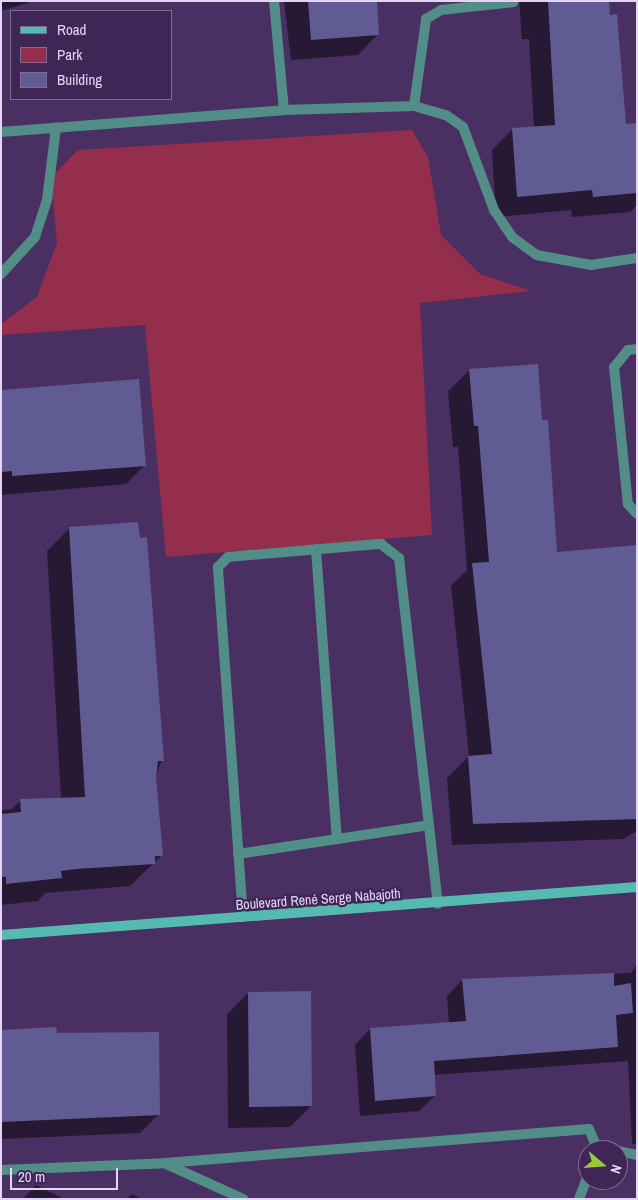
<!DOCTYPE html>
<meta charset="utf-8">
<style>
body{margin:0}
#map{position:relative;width:638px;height:1200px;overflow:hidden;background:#4a3062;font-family:"Archivo Narrow",sans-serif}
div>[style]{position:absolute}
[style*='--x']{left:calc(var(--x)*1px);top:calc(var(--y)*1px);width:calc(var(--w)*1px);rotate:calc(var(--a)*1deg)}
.green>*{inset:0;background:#952e4c}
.shadow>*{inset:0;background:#0007}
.building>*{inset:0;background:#605b93}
.lane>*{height:10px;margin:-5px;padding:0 5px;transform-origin:5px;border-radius:5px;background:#528e87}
.street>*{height:10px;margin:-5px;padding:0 5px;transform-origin:5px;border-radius:5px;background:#528e87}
.secondary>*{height:10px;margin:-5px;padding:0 5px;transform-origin:5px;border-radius:5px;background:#55bab0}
span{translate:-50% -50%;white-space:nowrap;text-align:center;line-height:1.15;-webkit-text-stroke:4.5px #3f2656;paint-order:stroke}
.street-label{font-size:14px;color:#e4d5f4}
.frame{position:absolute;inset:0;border:2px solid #e4d5f4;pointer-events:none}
.legend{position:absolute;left:10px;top:10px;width:162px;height:90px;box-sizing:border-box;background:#3f2656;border:1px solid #816c95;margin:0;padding:6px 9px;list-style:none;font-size:15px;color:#e4d5f4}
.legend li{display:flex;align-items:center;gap:10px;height:25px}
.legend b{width:25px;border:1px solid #816c95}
.north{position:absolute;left:578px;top:1140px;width:50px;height:50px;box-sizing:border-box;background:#3f2656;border:1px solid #816c95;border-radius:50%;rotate:108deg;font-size:14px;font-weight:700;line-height:20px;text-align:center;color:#e4d5f4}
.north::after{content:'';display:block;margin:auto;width:18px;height:22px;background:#9acb34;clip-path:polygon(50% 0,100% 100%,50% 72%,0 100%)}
.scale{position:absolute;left:10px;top:1168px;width:108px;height:22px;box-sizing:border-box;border:2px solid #e4d5f4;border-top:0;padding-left:6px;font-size:15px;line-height:18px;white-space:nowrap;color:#e4d5f4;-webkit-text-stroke:4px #3f2656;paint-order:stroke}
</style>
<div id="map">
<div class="green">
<i style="clip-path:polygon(412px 130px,428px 157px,441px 235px,480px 274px,531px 291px,420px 303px,432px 535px,166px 557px,145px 325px,1px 335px,1px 324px,37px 297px,57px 243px,51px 178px,78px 150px)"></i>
</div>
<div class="shadow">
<i style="clip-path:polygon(1px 1px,34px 1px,1px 11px)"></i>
<i style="clip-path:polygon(284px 1px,376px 1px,378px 34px,358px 55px,291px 60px)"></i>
<i style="clip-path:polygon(519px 1px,608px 1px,624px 125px,637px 124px,637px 205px,630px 212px,572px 217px,571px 210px,496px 217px,492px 150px,513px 129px,534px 128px,529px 39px,522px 39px)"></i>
<i style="clip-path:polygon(470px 370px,540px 421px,556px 553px,637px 546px,637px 831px,623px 839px,452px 845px,447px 778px,469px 756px,451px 586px,467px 570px,458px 447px,453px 447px,448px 391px)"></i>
<i style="clip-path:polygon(1px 391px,145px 465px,126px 484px,1px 495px)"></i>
<i style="clip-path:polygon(70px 528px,162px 760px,155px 777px,161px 856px,130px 886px,45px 893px,38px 901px,1px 905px,1px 810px,12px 809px,21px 800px,61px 799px,47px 551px)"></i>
<i style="clip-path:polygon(637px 964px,637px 1144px,632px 1144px,628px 1061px,434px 1075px,435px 1096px,419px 1111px,360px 1116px,355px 1045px,370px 1029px,449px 1024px,447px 996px,462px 980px,631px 973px)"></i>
<i style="clip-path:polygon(248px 993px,311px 1106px,290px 1127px,228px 1128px,227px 1014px)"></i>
<i style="clip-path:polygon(1px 1031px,56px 1035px,158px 1115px,140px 1133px,1px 1139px)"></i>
<i style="clip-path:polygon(36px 1185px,64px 1199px,23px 1199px)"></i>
<i style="clip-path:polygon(132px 1194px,142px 1199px,127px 1199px)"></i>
</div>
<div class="building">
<i style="clip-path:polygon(308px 1px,377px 1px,379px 35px,311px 40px)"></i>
<i style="clip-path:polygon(548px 1px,609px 1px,610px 15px,617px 14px,626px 124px,637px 123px,637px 193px,593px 197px,592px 190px,517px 197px,512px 128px,555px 125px)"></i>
<i style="clip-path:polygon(538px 364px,542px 420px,548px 420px,557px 552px,637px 545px,637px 819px,473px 824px,468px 756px,492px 754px,472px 563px,489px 562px,478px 426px,474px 426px,469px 369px)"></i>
<i style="clip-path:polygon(139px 379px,146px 466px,12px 476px,12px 471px,1px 472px,1px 390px)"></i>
<i style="clip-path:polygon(138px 522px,140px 538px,147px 537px,164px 761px,158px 761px,156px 777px,163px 856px,155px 856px,155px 864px,76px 869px,61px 871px,62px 878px,6px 884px,6px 877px,1px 877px,1px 814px,21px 812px,20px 799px,85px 797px,69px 527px)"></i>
<i style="clip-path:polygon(614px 973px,614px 986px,631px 983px,633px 1013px,616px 1015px,618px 1047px,434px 1061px,436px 1096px,375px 1101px,370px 1028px,466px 1021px,462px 979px)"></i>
<i style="clip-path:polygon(311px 991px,312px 1106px,249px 1107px,248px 992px)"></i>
<i style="clip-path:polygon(56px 1027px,57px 1033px,159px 1032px,160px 1115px,1px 1122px,1px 1030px)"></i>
</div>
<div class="lane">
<i style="--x:414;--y:106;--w:88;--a:-82.1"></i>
<i style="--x:426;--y:19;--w:17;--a:-31"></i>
<i style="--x:441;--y:10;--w:73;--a:-6.3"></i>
<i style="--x:637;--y:349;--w:9;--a:174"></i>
<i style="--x:628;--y:350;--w:22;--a:129"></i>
<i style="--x:614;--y:367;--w:138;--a:84.2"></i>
<i style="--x:628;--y:504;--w:13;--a:48"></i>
<i style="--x:316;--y:549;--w:291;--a:85.9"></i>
<i style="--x:238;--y:854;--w:193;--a:-8.6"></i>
<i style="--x:243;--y:917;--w:351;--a:-94.1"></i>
<i style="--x:218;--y:567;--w:14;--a:-45"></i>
<i style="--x:228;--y:557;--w:154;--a:-4.9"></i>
<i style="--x:381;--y:544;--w:23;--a:38"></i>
<i style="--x:399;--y:558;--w:348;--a:83.6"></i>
</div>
<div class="street">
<i style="--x:274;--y:1;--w:109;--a:84.8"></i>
<i style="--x:1;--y:132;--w:284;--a:-4.4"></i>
<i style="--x:284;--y:110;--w:130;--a:-1.8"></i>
<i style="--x:414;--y:106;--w:33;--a:16"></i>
<i style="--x:446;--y:115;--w:21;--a:35"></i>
<i style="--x:463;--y:127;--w:89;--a:69.5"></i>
<i style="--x:494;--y:210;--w:32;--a:56"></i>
<i style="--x:512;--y:237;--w:31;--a:36"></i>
<i style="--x:537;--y:255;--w:55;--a:10.5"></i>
<i style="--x:591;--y:265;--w:47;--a:-8.7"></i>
<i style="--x:1;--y:274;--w:50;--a:-47.4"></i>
<i style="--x:35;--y:237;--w:39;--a:-72"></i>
<i style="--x:47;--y:200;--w:73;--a:-82.9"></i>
<i style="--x:618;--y:1151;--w:19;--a:12"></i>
<i style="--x:166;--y:1164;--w:85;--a:24.4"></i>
<i style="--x:1;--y:1170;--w:164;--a:-2.4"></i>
<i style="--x:165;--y:1163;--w:425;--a:-4.6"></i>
<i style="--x:589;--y:1129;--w:23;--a:67"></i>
<i style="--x:579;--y:1199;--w:25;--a:-69"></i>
</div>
<div class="secondary">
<i style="--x:1;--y:935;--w:638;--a:-4.32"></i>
</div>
<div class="street-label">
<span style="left:318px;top:899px;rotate:-4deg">Boulevard René Serge Nabajoth</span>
</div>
<div class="frame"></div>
<ul class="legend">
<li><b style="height:6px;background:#55bab0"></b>Road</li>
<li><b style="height:14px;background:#952e4c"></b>Park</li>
<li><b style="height:14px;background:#605b93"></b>Building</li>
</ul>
<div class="north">N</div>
<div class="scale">20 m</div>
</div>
